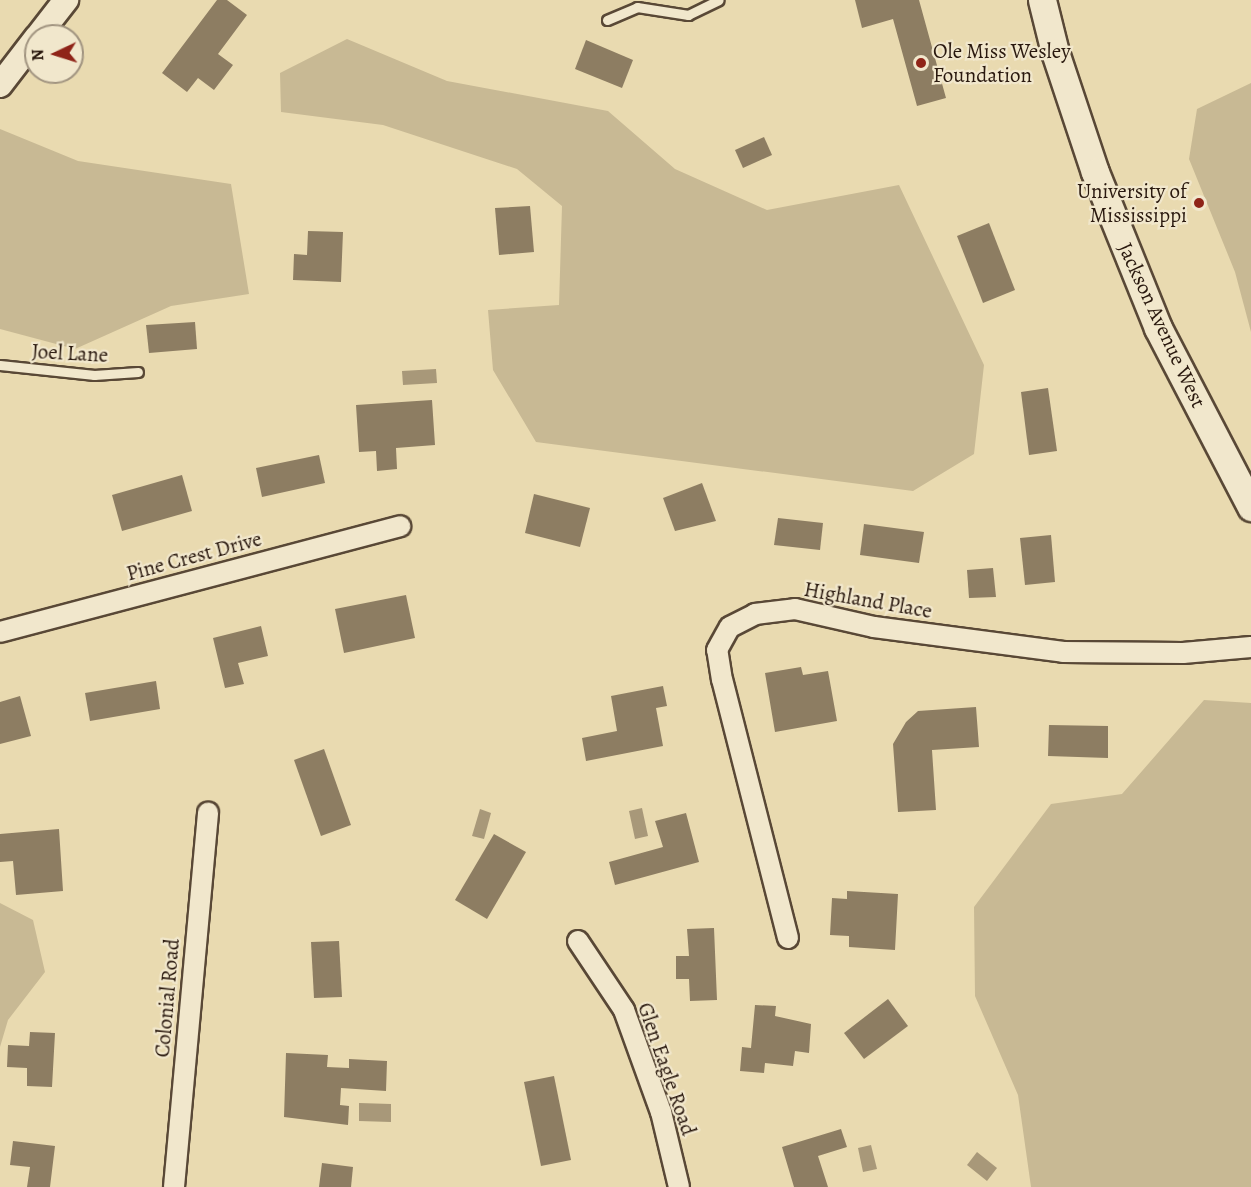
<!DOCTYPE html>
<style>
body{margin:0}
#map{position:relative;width:1251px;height:1187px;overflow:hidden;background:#e9dab0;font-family:Alegreya,serif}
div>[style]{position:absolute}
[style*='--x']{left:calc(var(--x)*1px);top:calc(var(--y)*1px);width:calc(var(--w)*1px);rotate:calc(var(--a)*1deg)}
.green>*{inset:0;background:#c8b994}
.water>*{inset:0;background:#a89879}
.building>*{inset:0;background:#8d7d62}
.roads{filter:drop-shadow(2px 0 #594836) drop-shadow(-2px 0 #594836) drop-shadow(0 2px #594836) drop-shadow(0 -2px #594836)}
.service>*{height:9px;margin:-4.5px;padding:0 4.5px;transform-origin:4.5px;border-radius:4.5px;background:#f1e7cc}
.minor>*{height:20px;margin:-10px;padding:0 10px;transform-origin:10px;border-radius:10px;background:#f1e7cc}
.tertiary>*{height:24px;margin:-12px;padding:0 12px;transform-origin:12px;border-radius:12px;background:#f1e7cc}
.secondary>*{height:27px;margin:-13.5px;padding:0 13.5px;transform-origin:13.5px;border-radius:13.5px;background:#f1e7cc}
.dots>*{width:16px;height:16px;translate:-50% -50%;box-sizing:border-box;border:3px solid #f1e7cc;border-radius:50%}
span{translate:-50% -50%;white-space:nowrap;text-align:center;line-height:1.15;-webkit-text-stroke:4.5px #f1e7cc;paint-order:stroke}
.poi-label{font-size:21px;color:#29180e}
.left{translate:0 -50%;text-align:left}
.right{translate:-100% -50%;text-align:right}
.street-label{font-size:21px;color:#29180e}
.north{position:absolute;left:24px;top:24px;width:60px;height:60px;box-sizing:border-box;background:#f1e7cc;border:2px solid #a19480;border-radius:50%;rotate:266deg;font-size:16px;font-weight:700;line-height:24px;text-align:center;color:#29180e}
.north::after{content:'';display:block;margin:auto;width:21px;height:27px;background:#8f2418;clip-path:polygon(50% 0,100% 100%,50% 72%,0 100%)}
</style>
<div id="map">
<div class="green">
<i style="clip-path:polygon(347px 39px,447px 81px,608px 111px,675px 169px,767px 210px,899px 185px,984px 365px,974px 454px,913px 491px,536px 442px,493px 370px,488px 310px,559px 305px,562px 206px,517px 169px,383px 125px,281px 112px,280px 73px)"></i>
<i style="clip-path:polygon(1251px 83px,1251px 332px,1235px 272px,1189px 159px,1197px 109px)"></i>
<i style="clip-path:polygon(0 129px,78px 161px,231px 184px,249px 294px,171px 306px,75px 349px,0 329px)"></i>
<i style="clip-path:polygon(1204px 700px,1251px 703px,1251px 1187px,1031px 1187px,1018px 1095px,975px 996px,974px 907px,1051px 804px,1122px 794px)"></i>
<i style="clip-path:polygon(0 903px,33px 920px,45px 972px,8px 1020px,0 1047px)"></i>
</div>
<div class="water">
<i style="clip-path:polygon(436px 369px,437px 383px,403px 385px,402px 371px)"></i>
<i style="clip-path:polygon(642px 808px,648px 836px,635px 839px,629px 811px)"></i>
<i style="clip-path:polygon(480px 809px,491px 813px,484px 839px,472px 836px)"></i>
<i style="clip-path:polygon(359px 1103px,391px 1104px,391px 1122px,359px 1121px)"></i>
<i style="clip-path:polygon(871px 1145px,877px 1169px,863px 1172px,858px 1148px)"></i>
<i style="clip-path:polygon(977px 1152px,997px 1168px,987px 1181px,967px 1165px)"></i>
</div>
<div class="building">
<i style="clip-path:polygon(217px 0,227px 0,247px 15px,218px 54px,233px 65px,214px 90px,198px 78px,187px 92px,162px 73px)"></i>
<i style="clip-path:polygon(855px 0,919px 0,946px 98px,917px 106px,893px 19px,862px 28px)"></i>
<i style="clip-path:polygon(586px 40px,633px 60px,622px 88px,575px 69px)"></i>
<i style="clip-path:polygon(764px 137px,772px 155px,743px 168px,735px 150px)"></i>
<i style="clip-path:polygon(530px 206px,534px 252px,499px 255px,495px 208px)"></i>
<i style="clip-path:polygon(989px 223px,1015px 290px,983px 303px,957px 236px)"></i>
<i style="clip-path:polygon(308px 231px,343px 232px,341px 282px,293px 280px,294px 254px,307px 255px)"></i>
<i style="clip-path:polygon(195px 322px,197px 349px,149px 353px,146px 325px)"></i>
<i style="clip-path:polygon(1048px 388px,1057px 451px,1029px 455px,1021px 392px)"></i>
<i style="clip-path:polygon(432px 400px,435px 445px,396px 448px,397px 469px,377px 471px,376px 451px,359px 452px,356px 405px)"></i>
<i style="clip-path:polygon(319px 455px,325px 483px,262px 497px,256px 468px)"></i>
<i style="clip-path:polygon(182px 475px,192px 511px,122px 531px,112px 495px)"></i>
<i style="clip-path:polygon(702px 483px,716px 521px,675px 531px,663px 498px)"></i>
<i style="clip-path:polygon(534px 494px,590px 508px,580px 547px,525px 533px)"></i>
<i style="clip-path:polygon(778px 518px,823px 523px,820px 550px,774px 545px)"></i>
<i style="clip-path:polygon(864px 524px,924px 532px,919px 563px,860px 555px)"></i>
<i style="clip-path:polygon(1051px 535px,1055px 582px,1025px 585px,1020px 538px)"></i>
<i style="clip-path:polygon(993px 568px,996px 597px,969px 598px,967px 570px)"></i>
<i style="clip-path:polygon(406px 595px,415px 638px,344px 653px,335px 609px)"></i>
<i style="clip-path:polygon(261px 626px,268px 656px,238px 663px,244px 684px,225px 688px,213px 638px)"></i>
<i style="clip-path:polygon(801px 667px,803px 675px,828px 671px,837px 721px,775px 732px,765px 673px)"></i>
<i style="clip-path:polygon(156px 681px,160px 709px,90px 721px,85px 693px)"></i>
<i style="clip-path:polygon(663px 686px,667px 706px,656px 708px,663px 746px,586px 761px,582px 738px,617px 731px,611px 696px)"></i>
<i style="clip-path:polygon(20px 696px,31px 736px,0 744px,0 702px)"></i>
<i style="clip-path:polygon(976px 707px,979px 747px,932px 750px,936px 810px,898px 812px,893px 744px,906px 722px,918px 711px)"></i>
<i style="clip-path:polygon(1049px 725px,1108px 726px,1108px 758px,1048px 756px)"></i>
<i style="clip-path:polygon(324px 749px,351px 825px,321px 836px,294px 760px)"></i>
<i style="clip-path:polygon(686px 813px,699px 862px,615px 885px,609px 862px,663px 847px,655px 821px)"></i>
<i style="clip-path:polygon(59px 829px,63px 891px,16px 895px,13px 861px,0 862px,0 834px)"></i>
<i style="clip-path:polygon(494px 834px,526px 852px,487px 919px,455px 900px)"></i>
<i style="clip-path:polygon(847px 891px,898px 894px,895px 950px,849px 947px,849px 936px,830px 935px,832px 898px,847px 899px)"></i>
<i style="clip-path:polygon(714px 928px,717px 1000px,690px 1001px,689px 979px,676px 979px,676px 956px,689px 956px,687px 929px)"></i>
<i style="clip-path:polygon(339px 941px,342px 997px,314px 998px,311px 942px)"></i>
<i style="clip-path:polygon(888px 999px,908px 1026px,864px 1059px,844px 1033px)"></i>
<i style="clip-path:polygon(755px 1005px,776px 1006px,775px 1016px,811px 1024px,809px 1053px,795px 1051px,793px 1066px,765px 1063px,764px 1073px,740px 1071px,742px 1047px,751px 1048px)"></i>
<i style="clip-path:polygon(30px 1032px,55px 1033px,52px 1087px,27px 1086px,27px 1068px,7px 1067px,8px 1045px,29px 1046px)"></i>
<i style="clip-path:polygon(286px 1053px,328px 1055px,327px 1067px,349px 1068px,349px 1059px,387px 1061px,386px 1091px,341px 1088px,340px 1105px,349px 1106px,348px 1125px,284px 1117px)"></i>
<i style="clip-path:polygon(554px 1076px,571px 1160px,541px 1166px,524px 1082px)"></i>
<i style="clip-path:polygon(841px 1129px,847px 1147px,818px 1156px,828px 1187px,794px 1187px,782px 1147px)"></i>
<i style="clip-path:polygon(13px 1141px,55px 1146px,50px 1187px,27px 1187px,30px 1167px,10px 1165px)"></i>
<i style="clip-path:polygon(322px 1163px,353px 1167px,351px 1187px,319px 1187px)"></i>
</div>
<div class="roads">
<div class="service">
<i style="--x:607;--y:20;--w:33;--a:-23"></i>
<i style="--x:637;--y:7;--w:52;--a:8.9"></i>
<i style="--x:688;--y:15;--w:34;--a:-26"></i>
<i style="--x:0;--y:365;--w:95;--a:6.1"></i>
<i style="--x:94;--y:375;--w:44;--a:-3.9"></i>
</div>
<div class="minor">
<i style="--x:0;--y:632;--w:414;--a:-14.8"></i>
<i style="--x:788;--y:938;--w:266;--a:-104.3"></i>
<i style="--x:722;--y:680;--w:30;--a:-99"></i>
<i style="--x:717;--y:650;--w:26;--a:-61"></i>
<i style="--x:730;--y:627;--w:28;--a:-27"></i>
<i style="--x:755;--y:614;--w:40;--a:-7.1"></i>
<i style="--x:795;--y:609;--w:81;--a:12.8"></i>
<i style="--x:874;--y:627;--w:191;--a:7.5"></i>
<i style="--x:1063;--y:652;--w:120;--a:0.5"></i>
<i style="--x:1183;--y:653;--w:68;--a:-5"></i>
<i style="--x:578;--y:941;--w:83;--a:56.3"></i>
<i style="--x:624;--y:1010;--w:109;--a:70.1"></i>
<i style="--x:661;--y:1112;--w:77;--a:76.5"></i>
<i style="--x:174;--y:1187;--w:376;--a:-84.8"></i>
</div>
<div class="tertiary">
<i style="--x:38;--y:36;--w:46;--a:-52.1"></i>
<i style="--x:0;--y:85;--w:59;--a:-52.5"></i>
</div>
<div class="secondary">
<i style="--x:1042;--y:0;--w:54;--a:76"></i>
<i style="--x:1055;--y:52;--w:126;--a:71.6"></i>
<i style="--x:1095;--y:172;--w:168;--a:68"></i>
<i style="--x:1158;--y:328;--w:202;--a:62.5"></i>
</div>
</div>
<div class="dots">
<i style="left:921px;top:63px;background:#8f2418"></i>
<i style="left:1199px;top:203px;background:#8f2418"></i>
</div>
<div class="poi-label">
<span class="left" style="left:933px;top:63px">Ole Miss Wesley<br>Foundation</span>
<span class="right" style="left:1187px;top:203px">University of<br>Mississippi</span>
</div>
<div class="street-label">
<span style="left:1162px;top:325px;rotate:65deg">Jackson Avenue West</span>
<span style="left:70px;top:353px;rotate:3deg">Joel Lane</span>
<span style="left:194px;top:556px;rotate:-15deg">Pine Crest Drive</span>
<span style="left:868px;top:600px;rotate:10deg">Highland Place</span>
<span style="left:167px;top:998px;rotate:-85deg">Colonial Road</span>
<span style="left:667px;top:1069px;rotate:71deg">Glen Eagle Road</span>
</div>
<div class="north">N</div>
</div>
